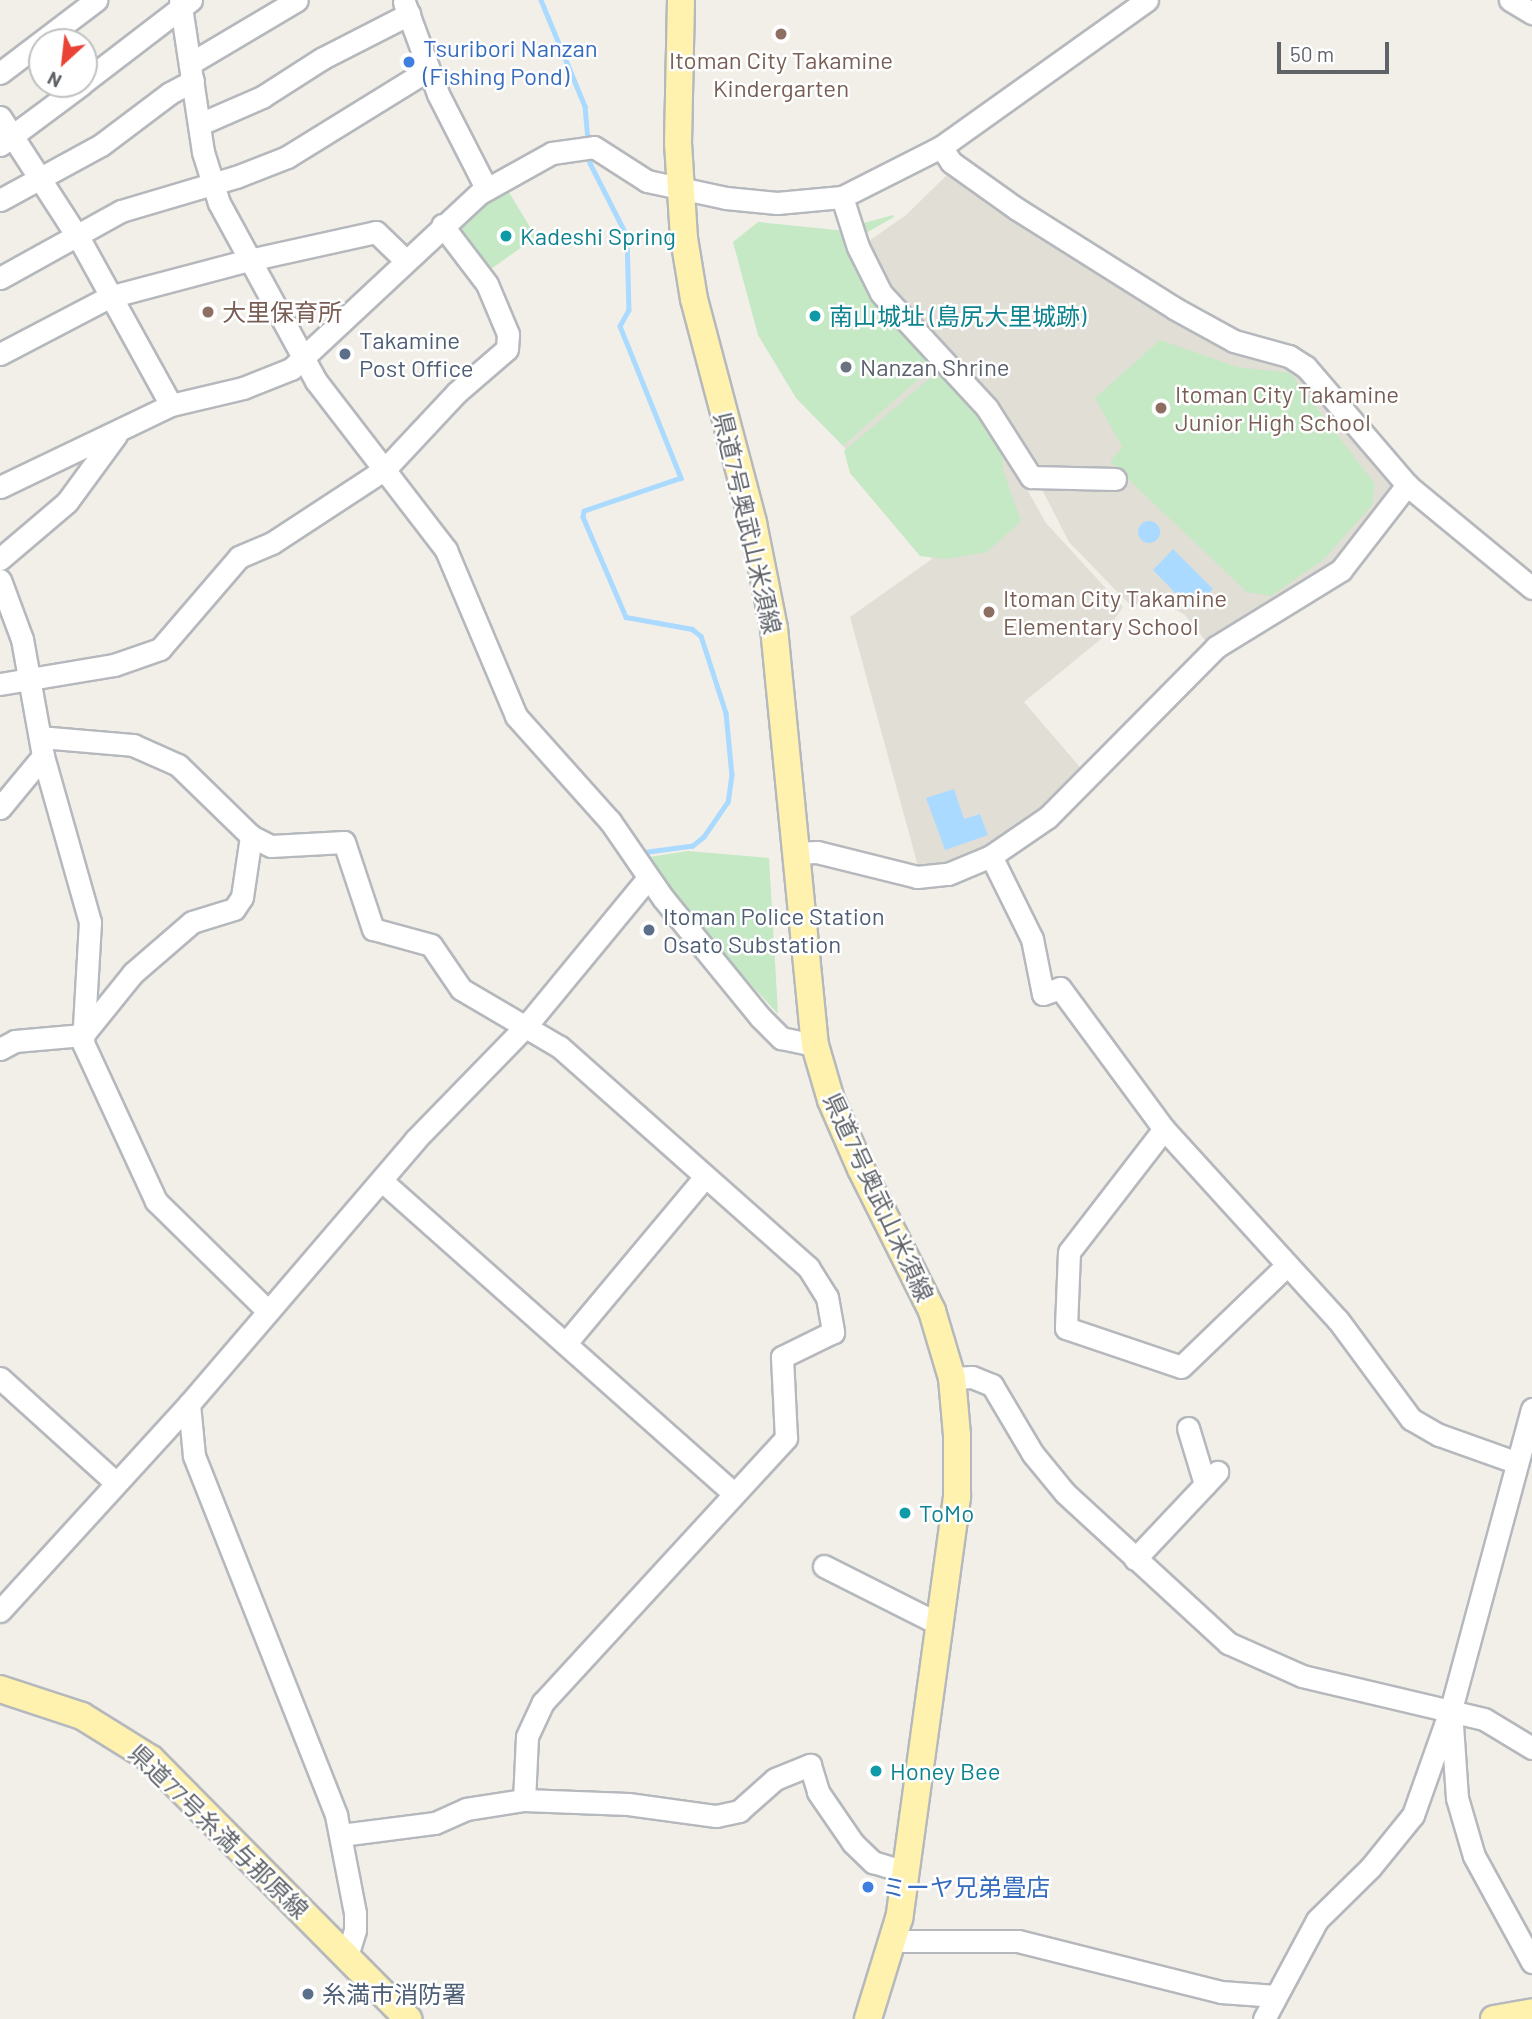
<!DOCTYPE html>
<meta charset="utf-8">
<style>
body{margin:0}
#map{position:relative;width:1532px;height:2019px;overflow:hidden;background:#f1efe8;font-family:Barlow,"Noto Sans JP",sans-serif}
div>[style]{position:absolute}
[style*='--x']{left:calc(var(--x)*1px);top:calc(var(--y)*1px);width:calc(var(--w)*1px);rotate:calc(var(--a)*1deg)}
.education>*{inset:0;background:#e1ded6}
.green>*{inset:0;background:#c5e8c5}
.water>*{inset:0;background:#aadaff}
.round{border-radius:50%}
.stream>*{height:4.5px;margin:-2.25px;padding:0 2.25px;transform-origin:2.25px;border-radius:2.25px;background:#aadaff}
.roads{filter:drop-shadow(2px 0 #b5b8bc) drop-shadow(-2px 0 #b5b8bc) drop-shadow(0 2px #b5b8bc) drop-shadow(0 -2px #b5b8bc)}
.minor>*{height:21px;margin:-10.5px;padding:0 10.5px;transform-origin:10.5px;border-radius:10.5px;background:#fff}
.major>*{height:26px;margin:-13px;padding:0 13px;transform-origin:13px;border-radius:13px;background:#fff2af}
.dots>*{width:19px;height:19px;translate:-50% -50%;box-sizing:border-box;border:4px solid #fff;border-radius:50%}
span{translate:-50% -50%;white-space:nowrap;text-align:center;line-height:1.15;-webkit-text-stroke:5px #fff;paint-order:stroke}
.shop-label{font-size:24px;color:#366cbe}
.left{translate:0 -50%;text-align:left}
.education-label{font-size:24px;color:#785e54}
.culture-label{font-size:24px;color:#0d838f}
.service-label{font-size:24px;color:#4e5e75}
.worship-label{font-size:24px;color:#5b616d}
.street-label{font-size:24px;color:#5f6368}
.north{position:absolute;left:28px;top:28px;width:70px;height:70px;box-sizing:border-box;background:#fff;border:2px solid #bfc1c3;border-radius:50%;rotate:207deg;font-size:19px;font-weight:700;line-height:28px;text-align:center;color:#5f6368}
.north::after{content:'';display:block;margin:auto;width:24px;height:32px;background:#ea4335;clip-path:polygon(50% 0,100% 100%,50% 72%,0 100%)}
.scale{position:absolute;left:1277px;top:42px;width:112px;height:32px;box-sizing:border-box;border:4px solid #5f6368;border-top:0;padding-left:9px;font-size:21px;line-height:24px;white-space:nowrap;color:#5f6368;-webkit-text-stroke:5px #fff;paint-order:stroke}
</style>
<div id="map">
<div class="education">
<i style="clip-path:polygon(950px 172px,1292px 366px,1381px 465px,1391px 485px,1392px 492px,1334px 568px,1208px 644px,1185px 615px,1162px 602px,1130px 605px,1069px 542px,1034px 474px,872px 267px,866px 243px,906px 215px)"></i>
<i style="clip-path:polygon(936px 364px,1011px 461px,1046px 523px,1123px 607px,1101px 639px,1024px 702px,1085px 773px,1031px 823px,953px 867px,919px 870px,850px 617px,932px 559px,843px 446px)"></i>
</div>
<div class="green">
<i style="clip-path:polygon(507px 189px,536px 237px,488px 271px,456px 231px,457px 225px)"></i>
<i style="clip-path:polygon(893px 215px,894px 217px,866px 233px,864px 223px)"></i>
<i style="clip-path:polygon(758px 222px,846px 231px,854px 263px,936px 364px,843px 446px,796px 398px,758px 335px,733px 242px)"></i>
<i style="clip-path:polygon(1160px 340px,1237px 367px,1290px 373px,1375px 484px,1372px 505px,1323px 560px,1271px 596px,1247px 592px,1110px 462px,1122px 447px,1095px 398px)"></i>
<i style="clip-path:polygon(937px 372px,979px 412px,1002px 450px,1003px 470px,1021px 521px,987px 552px,946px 559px,920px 556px,850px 473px,844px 451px)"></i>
<i style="clip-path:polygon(688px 851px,769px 858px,778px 1014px,692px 920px,643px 858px)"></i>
</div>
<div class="water">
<i class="round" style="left:1138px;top:521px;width:22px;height:22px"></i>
<i style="clip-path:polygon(1173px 549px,1213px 589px,1192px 610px,1153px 570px)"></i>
<i style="clip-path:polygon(954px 789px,964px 819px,980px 814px,988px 835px,945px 850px,926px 798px)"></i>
</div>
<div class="stream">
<i style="--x:541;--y:0;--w:115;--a:67.5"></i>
<i style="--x:585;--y:106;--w:35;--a:85"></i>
<i style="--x:589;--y:153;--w:10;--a:84"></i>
<i style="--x:590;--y:163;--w:82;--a:63.1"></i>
<i style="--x:627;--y:236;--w:74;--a:88.5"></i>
<i style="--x:629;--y:310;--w:18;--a:119"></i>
<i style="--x:620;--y:326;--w:164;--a:68.1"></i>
<i style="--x:681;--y:478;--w:102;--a:161.2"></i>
<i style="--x:584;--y:511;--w:6;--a:99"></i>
<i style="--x:583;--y:517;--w:109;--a:66.7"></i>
<i style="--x:626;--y:617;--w:67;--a:10.3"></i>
<i style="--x:692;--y:629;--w:11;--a:38"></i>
<i style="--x:701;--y:636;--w:81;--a:72"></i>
<i style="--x:726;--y:713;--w:62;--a:84.5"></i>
<i style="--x:732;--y:775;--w:27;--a:98"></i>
<i style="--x:728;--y:802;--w:42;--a:124.4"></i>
<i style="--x:704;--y:837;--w:14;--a:141"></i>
<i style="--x:693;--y:846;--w:52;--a:172.3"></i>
</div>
<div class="roads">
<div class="minor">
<i style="--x:180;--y:0;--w:154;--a:81.4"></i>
<i style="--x:203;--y:152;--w:53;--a:72.6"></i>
<i style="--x:219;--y:203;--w:203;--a:61.4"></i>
<i style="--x:316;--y:381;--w:213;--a:52.4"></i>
<i style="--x:446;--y:550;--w:180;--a:67.1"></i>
<i style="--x:516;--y:716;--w:141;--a:48.2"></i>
<i style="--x:610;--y:821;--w:93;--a:55.5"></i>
<i style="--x:663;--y:898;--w:154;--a:50.8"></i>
<i style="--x:760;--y:1017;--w:30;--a:45"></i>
<i style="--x:781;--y:1038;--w:35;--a:12"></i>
<i style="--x:1510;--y:0;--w:26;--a:31"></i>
<i style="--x:404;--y:2;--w:98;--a:69.7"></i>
<i style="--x:438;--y:94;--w:106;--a:62.9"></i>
<i style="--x:191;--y:63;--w:123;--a:-30.7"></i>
<i style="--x:0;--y:73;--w:121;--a:-37.2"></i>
<i style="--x:84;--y:82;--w:135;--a:-37.5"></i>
<i style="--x:0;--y:117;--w:149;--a:57.1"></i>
<i style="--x:81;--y:242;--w:186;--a:61.1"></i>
<i style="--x:200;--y:124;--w:68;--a:-23.5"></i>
<i style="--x:262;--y:97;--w:72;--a:-32.6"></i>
<i style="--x:323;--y:58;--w:97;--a:-27.1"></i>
<i style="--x:0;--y:145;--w:102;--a:-36.6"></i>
<i style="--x:941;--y:147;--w:18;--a:56"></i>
<i style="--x:951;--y:162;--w:81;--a:35.5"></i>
<i style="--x:1017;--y:209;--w:186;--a:32.2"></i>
<i style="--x:1174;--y:308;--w:68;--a:28.8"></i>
<i style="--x:1234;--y:341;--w:57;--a:15.3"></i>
<i style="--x:1289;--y:356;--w:20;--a:33"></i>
<i style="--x:1306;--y:367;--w:155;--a:49.4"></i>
<i style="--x:1407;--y:485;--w:162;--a:39.5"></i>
<i style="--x:842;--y:197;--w:52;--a:72.3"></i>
<i style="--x:858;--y:247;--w:51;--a:63.4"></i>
<i style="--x:881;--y:293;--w:156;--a:47.3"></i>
<i style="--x:987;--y:408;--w:82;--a:57.5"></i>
<i style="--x:1031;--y:477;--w:84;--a:1.4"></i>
<i style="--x:0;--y:200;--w:115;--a:-28.6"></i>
<i style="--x:101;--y:145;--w:86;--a:-37"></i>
<i style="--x:170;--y:93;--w:26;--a:-28"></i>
<i style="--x:0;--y:278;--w:138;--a:-29"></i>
<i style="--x:121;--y:211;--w:120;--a:-16.5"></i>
<i style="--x:236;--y:177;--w:55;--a:-21.4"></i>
<i style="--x:287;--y:157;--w:166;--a:-31.7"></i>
<i style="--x:0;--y:354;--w:123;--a:-27.6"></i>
<i style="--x:109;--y:297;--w:145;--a:-14.8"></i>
<i style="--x:249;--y:260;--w:130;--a:-12.4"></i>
<i style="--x:376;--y:232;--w:40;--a:44"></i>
<i style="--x:0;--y:487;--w:190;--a:-25.6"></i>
<i style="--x:171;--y:405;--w:74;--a:-13.3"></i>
<i style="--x:243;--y:388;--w:52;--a:-21.6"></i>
<i style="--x:291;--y:369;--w:258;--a:-43"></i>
<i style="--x:480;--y:193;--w:82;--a:-29.1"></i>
<i style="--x:552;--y:153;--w:42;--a:-8.1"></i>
<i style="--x:594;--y:147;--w:63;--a:32.7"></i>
<i style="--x:647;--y:181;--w:81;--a:12.1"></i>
<i style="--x:726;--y:198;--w:51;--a:5.6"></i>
<i style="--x:777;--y:203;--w:65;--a:-5.3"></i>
<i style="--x:842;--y:197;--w:111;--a:-26.8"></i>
<i style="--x:941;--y:147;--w:253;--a:-35.5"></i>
<i style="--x:0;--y:559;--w:88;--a:-40.4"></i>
<i style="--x:67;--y:502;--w:83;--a:-53.8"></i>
<i style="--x:0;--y:580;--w:63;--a:69.6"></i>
<i style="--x:22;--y:639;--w:119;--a:79.8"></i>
<i style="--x:43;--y:756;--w:173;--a:74.2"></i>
<i style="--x:90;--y:922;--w:121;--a:93.3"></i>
<i style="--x:83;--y:1043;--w:174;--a:65.2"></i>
<i style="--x:156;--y:1201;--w:157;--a:44.5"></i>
<i style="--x:0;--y:684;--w:116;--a:-9.5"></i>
<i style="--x:114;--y:665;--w:49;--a:-19.2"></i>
<i style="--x:160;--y:649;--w:121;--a:-49.3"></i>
<i style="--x:239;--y:557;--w:36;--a:-23"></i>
<i style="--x:272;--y:543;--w:135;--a:-33.2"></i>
<i style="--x:385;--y:469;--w:104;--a:-46.9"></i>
<i style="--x:456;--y:393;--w:67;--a:-40.8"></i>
<i style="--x:507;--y:349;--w:15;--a:-86"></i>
<i style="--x:508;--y:334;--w:54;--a:-112.8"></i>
<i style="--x:487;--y:284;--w:74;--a:-127.3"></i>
<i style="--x:0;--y:808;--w:67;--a:-50.4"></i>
<i style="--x:251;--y:836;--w:22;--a:27"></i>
<i style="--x:271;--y:846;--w:73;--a:-3.1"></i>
<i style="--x:344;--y:842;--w:92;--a:71.6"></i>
<i style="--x:373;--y:929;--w:60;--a:15.4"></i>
<i style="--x:431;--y:945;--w:53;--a:55.7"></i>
<i style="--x:461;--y:989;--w:115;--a:30.4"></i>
<i style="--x:560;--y:1047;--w:332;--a:41.6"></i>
<i style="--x:808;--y:1267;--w:36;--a:58"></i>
<i style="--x:827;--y:1297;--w:36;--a:80"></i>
<i style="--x:833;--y:1332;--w:57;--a:153.9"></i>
<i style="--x:782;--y:1357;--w:81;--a:87.2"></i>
<i style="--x:786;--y:1438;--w:359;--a:132.6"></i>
<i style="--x:543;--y:1702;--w:38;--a:115"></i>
<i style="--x:527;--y:1737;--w:63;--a:92.7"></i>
<i style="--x:796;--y:853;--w:21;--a:-3"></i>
<i style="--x:817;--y:852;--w:103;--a:14"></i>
<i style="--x:917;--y:877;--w:31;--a:-6"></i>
<i style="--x:948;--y:874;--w:47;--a:-22.7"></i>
<i style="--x:991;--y:856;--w:69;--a:-34.4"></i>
<i style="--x:1048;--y:817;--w:239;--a:-45.3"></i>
<i style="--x:1216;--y:647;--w:147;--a:-31.6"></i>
<i style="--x:1341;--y:570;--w:108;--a:-52.2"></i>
<i style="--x:991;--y:856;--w:93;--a:63.7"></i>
<i style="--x:1032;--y:939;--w:56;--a:78.7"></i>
<i style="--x:1043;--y:994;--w:18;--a:-19"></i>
<i style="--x:1060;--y:988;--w:175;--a:53.6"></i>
<i style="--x:1164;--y:1129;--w:258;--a:47.7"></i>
<i style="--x:1338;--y:1320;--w:123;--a:53.6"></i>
<i style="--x:1411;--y:1419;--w:32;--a:30"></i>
<i style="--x:1439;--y:1435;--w:81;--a:19.6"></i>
<i style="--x:0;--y:1049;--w:17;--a:-28"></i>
<i style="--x:15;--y:1041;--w:68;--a:-5"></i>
<i style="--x:83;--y:1035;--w:80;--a:-51.1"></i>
<i style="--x:133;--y:973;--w:78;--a:-40.8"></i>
<i style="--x:192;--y:922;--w:44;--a:-17.2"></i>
<i style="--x:234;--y:909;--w:14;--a:-56"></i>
<i style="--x:242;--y:897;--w:62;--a:-81.6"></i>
<i style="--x:251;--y:836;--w:102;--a:-135.8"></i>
<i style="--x:178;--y:765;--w:49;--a:-156"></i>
<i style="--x:133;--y:745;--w:93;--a:-175.1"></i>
<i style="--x:1164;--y:1129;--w:155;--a:127.7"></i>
<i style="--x:1069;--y:1252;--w:76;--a:92.3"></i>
<i style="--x:1066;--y:1328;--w:121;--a:18.7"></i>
<i style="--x:1181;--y:1367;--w:147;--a:-43.9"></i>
<i style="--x:382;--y:1181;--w:470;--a:41.6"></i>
<i style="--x:566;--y:1343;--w:215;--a:-50.1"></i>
<i style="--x:0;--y:1378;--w:155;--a:42.1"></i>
<i style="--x:952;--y:1378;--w:20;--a:-3"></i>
<i style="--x:972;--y:1377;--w:22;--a:22"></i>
<i style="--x:992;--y:1385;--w:80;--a:59.3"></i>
<i style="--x:1033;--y:1454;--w:50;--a:50.6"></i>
<i style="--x:1065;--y:1493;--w:222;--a:42.6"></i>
<i style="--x:1228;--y:1643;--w:81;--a:24"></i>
<i style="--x:1302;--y:1676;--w:187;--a:13.3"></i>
<i style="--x:1484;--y:1719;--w:56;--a:31.1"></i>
<i style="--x:189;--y:1404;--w:52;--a:84.5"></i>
<i style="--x:194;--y:1456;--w:386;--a:68.4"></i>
<i style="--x:336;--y:1815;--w:100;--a:79"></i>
<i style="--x:355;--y:1913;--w:17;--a:90"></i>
<i style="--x:355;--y:1930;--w:27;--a:107"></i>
<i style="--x:1532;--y:1409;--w:312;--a:105.1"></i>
<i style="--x:1451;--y:1710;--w:88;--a:86.1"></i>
<i style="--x:1457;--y:1798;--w:60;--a:73.7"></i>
<i style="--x:1474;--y:1856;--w:121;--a:61.3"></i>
<i style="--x:1188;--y:1428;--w:59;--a:73.1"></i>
<i style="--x:1135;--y:1559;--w:120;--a:-46.7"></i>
<i style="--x:824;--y:1566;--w:129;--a:26.8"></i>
<i style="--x:0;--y:1611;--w:280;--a:-47.6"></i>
<i style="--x:189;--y:1404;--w:348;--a:-49.4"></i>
<i style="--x:415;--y:1140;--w:159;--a:-45.8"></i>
<i style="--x:526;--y:1026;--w:192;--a:-50.5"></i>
<i style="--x:341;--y:1835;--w:95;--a:-7.3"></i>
<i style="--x:435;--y:1823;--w:34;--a:-24"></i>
<i style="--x:466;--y:1809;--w:59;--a:-8.8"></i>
<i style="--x:524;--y:1800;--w:104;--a:2.2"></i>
<i style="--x:628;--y:1804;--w:89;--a:7.8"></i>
<i style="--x:716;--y:1816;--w:24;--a:-12"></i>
<i style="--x:739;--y:1811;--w:48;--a:-41.6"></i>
<i style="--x:775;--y:1779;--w:38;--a:-22"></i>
<i style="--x:810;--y:1765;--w:28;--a:73"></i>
<i style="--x:818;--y:1792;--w:62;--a:55.5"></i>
<i style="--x:853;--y:1843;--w:28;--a:44"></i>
<i style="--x:873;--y:1862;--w:34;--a:17"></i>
<i style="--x:894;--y:1941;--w:124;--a:0"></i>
<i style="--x:1018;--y:1941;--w:209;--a:14.1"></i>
<i style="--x:1221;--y:1992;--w:55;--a:4.2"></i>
<i style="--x:1264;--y:2019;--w:112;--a:-61.8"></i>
<i style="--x:1317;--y:1920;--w:74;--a:-44.5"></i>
<i style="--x:1370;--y:1868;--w:68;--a:-50.9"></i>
<i style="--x:1413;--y:1815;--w:99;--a:-70.5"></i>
</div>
<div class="major">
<i style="--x:681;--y:0;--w:143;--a:91.2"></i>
<i style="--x:678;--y:143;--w:95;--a:86.4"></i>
<i style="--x:684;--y:238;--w:62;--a:80.7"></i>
<i style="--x:694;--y:299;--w:232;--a:75.2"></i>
<i style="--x:753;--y:523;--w:107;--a:78.7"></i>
<i style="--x:774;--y:628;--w:419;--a:84.4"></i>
<i style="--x:815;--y:1045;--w:57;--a:73.8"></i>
<i style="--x:831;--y:1100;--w:75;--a:66.5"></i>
<i style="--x:861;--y:1169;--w:159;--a:63.4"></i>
<i style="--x:932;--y:1311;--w:70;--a:73.4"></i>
<i style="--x:952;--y:1378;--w:57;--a:85"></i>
<i style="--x:957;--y:1435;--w:62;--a:90"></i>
<i style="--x:957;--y:1497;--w:425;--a:97.8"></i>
<i style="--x:899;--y:1918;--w:106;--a:107.1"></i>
<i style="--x:0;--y:1689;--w:86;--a:18.2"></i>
<i style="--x:82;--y:1716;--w:81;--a:31.9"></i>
<i style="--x:151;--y:1759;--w:366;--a:45.3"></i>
<i style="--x:1494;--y:2019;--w:39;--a:-10"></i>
</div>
</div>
<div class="dots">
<i style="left:781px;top:34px;background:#8d6e63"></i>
<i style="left:409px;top:62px;background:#3f7fe0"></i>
<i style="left:506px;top:236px;background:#0f9aa8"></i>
<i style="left:208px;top:312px;background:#8d6e63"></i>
<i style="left:815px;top:316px;background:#0f9aa8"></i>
<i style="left:345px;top:354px;background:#5c6f8a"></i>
<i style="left:846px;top:367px;background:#6b7280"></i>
<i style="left:1161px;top:408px;background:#8d6e63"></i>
<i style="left:989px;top:612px;background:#8d6e63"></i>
<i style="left:649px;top:930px;background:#5c6f8a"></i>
<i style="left:905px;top:1513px;background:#0f9aa8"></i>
<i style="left:876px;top:1771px;background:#0f9aa8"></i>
<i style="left:868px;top:1887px;background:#3f7fe0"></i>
<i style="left:308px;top:1994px;background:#5c6f8a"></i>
</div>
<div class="shop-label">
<span class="left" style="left:423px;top:62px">Tsuribori Nanzan<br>(Fishing Pond)</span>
<span class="left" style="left:882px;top:1887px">ミーヤ兄弟畳店</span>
</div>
<div class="education-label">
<span style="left:781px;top:74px">Itoman City Takamine<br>Kindergarten</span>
<span class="left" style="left:222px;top:312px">大里保育所</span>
<span class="left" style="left:1175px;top:408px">Itoman City Takamine<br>Junior High School</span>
<span class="left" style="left:1003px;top:612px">Itoman City Takamine<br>Elementary School</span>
</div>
<div class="culture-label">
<span class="left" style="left:520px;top:236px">Kadeshi Spring</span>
<span class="left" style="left:829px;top:316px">南山城址 (島尻大里城跡)</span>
<span class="left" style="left:919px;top:1513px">ToMo</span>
<span class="left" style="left:890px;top:1771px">Honey Bee</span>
</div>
<div class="service-label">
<span class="left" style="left:359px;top:354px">Takamine<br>Post Office</span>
<span class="left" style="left:663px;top:930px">Itoman Police Station<br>Osato Substation</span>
<span class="left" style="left:322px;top:1994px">糸満市消防署</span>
</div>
<div class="worship-label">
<span class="left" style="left:860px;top:367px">Nanzan Shrine</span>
</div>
<div class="street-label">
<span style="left:748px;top:523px;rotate:77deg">県道7号奥武山米須線</span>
<span style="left:879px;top:1197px;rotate:65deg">県道7号奥武山米須線</span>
<span style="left:219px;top:1831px;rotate:44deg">県道77号糸満与那原線</span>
</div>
<div class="north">N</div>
<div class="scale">50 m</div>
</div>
